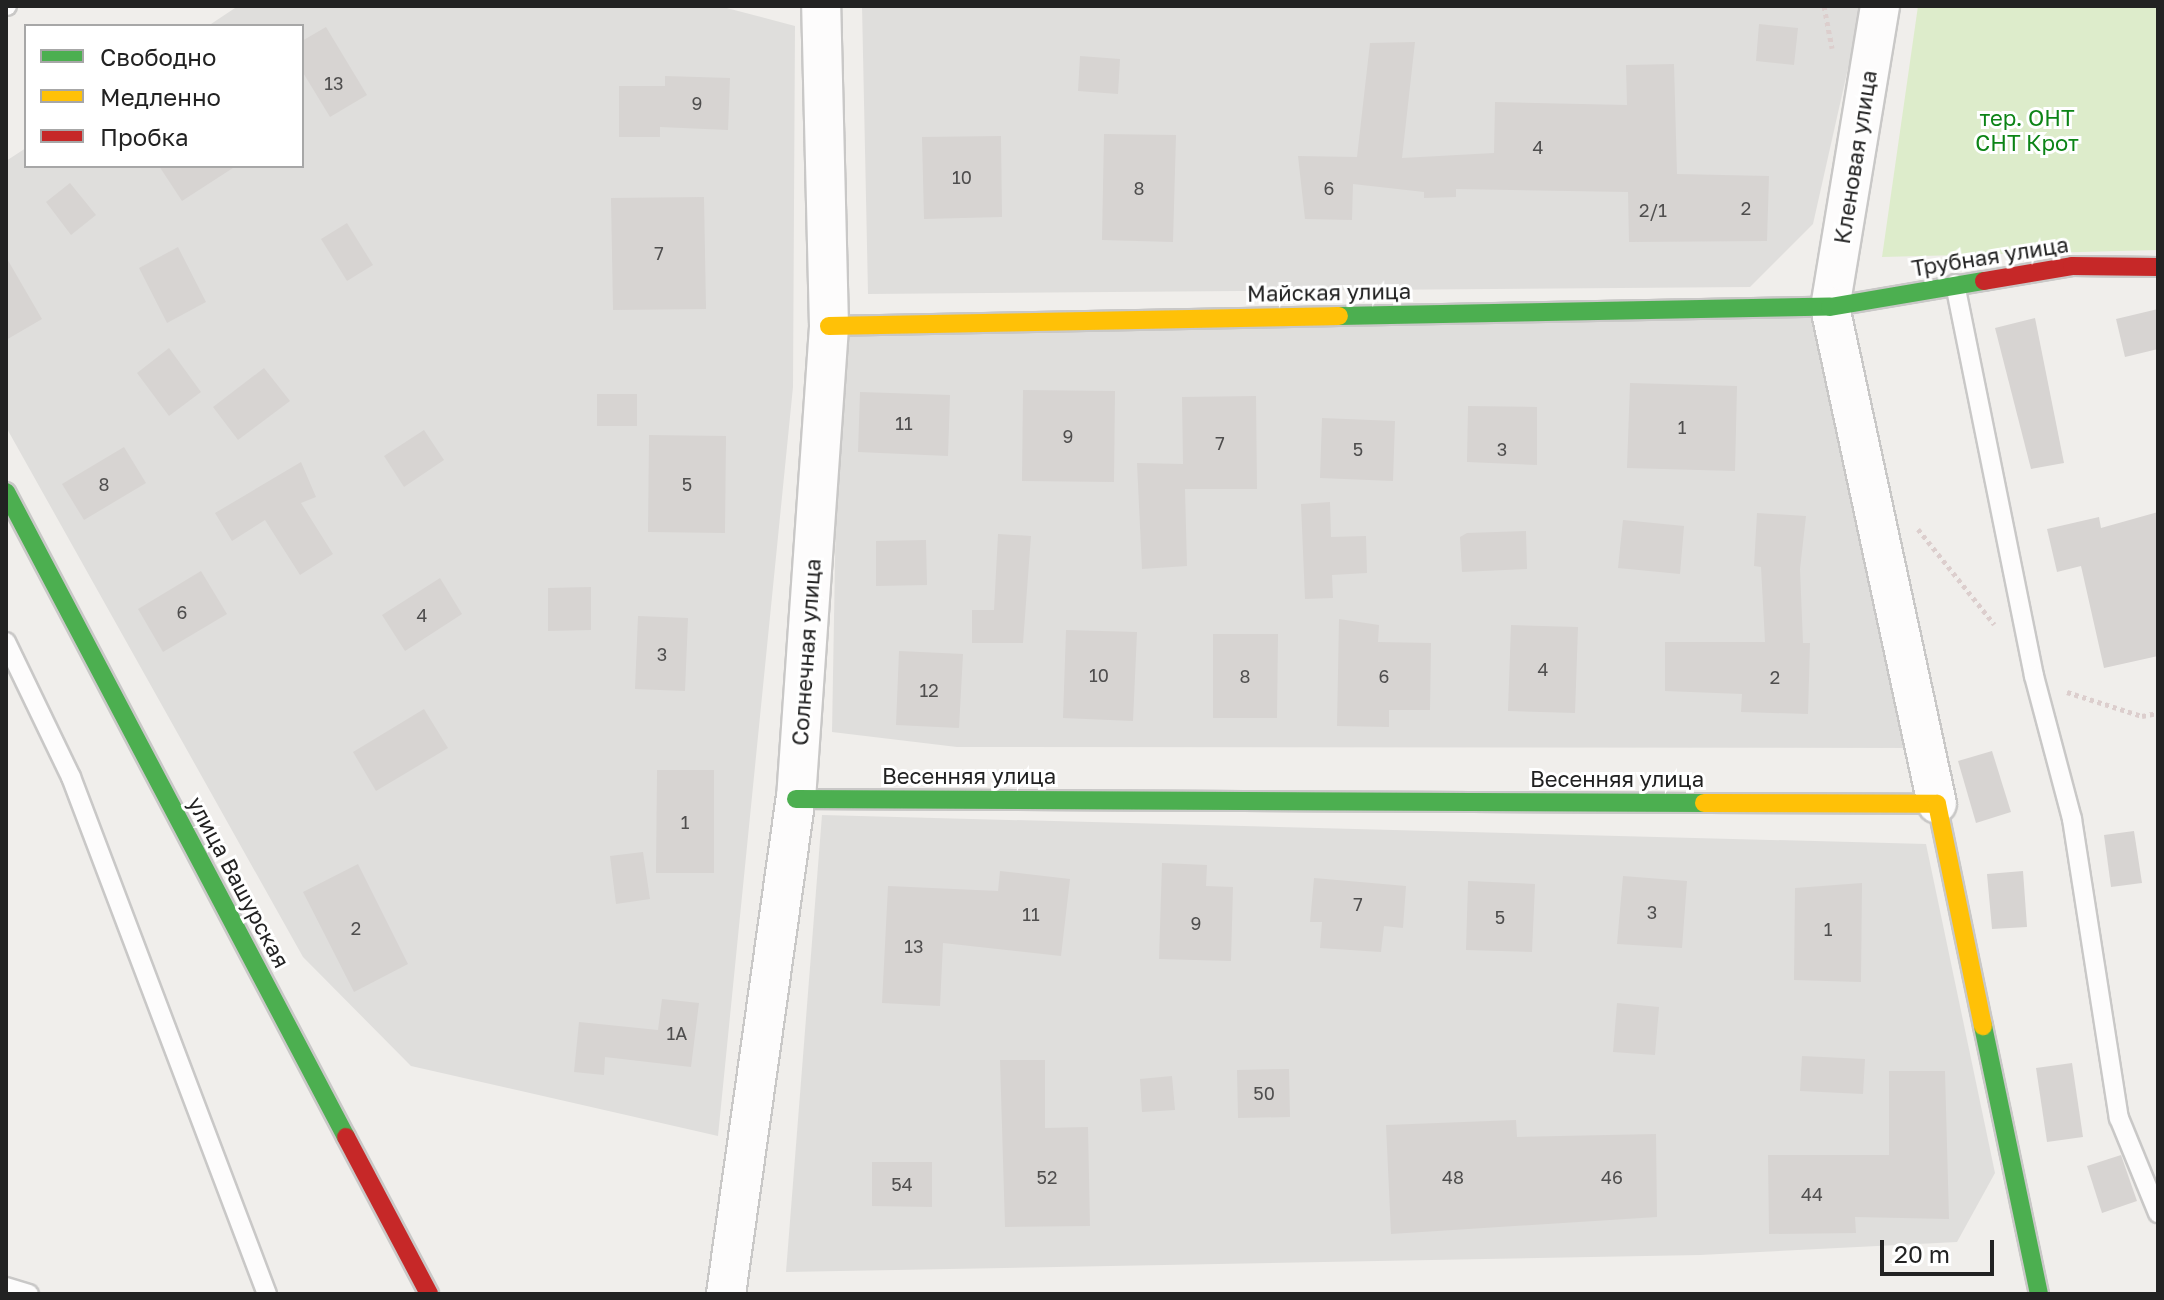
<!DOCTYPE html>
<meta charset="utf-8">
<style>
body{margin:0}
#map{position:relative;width:2164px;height:1300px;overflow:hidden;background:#f0eeeb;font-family:"Golos Text",sans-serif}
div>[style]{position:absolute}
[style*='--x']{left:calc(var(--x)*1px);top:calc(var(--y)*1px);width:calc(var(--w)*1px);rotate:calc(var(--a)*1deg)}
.residential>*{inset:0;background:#dfdedc}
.grass>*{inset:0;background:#ddeccb}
.building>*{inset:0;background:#d7d4d2}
.path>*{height:5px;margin-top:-2.5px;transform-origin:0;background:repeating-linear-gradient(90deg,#dccecd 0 4px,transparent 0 8px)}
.roads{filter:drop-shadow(2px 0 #c9c8c7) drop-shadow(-2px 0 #c9c8c7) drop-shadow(0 2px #c9c8c7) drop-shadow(0 -2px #c9c8c7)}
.lane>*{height:18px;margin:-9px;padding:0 9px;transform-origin:9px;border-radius:9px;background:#fdfcfc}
.street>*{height:38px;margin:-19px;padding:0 19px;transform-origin:19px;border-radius:19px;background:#fdfcfc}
.fast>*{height:18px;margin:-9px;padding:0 9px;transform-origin:9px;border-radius:9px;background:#4caf50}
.slow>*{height:18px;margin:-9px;padding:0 9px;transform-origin:9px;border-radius:9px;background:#ffc107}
.jam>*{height:18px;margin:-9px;padding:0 9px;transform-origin:9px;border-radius:9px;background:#c62828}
span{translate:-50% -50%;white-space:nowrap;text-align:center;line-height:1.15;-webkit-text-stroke:6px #fff;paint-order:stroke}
.number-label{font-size:18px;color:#4f4e4e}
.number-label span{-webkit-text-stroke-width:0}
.park-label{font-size:22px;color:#0c8416}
.street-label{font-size:22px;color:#222}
.frame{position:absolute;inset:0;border:8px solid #222;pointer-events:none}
.legend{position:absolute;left:24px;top:24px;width:280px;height:144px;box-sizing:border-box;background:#fff;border:2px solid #a7a7a7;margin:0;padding:10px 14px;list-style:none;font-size:24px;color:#222}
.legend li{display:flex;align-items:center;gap:16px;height:40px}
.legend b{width:40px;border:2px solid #a7a7a7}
.scale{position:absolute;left:1880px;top:1240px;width:114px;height:36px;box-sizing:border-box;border:4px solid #222;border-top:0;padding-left:10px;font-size:24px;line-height:28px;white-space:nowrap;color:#222;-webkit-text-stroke:6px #fff;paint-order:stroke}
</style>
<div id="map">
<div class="residential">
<i style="clip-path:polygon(238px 6px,719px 6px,795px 26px,793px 387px,718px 1136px,411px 1066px,303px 957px,6px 427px,6px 161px,26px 148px,26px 166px,302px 166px,302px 26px,208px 26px)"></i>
<i style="clip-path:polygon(862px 6px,1862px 6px,1813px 224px,1750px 287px,868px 294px)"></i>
<i style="clip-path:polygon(1819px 315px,1912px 748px,957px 747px,832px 732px,839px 334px)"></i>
<i style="clip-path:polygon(822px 815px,1926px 844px,1995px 1173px,1957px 1242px,1700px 1255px,786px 1272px)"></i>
</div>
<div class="grass">
<i style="clip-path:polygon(1918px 6px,2158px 6px,2158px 250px,1882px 257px)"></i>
</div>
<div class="building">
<i style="clip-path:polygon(1759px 24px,1798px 28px,1794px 65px,1756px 61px)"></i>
<i style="clip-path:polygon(326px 27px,367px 95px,330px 117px,302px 71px,302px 41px)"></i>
<i style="clip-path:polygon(1415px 42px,1402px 158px,1494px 153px,1495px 102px,1627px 105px,1626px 65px,1674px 64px,1677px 174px,1769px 176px,1767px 241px,1629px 242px,1628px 192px,1456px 189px,1456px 197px,1424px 198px,1424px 192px,1353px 184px,1352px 220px,1305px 219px,1298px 156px,1357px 157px,1370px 43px)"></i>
<i style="clip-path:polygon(1080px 56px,1120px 59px,1118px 94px,1078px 91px)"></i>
<i style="clip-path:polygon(665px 76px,730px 78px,728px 130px,660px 127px,660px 137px,619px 137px,619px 86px,665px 86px)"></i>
<i style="clip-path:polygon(1104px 134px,1176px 135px,1173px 242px,1102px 240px)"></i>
<i style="clip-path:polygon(1001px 136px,1002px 217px,924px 219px,922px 137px)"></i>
<i style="clip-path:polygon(159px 166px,236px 166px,182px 201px)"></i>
<i style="clip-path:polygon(70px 183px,96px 215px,71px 235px,46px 202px)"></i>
<i style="clip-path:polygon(704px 197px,706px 309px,613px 310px,611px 198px)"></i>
<i style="clip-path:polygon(347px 223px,373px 265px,347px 281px,321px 239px)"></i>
<i style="clip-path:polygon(178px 247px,206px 302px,167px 323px,139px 268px)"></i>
<i style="clip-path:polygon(6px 257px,42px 319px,6px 340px)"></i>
<i style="clip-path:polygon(2158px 309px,2158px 349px,2125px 357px,2116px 319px)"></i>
<i style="clip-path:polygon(2035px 318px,2064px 463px,2031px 469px,1995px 328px)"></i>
<i style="clip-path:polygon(169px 348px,201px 392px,169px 416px,137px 373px)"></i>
<i style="clip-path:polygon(264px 368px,290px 401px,238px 440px,213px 407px)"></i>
<i style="clip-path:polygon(1630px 383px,1737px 386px,1735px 471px,1627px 468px)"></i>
<i style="clip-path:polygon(1023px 390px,1115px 391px,1114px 482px,1022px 481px)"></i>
<i style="clip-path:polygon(860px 392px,950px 395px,948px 456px,858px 452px)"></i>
<i style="clip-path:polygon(597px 394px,637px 394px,637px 426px,597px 426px)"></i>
<i style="clip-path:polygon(1256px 396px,1257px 489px,1185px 489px,1187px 566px,1142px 569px,1137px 463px,1183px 464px,1182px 397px)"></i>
<i style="clip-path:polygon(1468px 406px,1537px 407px,1537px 465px,1467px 462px)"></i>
<i style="clip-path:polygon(1322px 418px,1395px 421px,1393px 481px,1320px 478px)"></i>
<i style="clip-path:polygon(424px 430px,444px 460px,404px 487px,384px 456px)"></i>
<i style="clip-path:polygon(649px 435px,726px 436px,725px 533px,648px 532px)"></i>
<i style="clip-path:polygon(124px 447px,146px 483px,84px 520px,62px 484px)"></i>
<i style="clip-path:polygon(301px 462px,316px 497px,301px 503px,333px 554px,300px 575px,265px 520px,232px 541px,215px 513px)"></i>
<i style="clip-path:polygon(1330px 502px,1331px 537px,1366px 536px,1367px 573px,1332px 575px,1333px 598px,1305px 599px,1301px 504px)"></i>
<i style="clip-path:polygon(2158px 512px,2158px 656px,2104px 668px,2081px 566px,2057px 572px,2047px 529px,2099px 517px,2101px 528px)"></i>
<i style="clip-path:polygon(1757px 513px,1806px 516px,1800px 569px,1803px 643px,1810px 643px,1808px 714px,1741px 712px,1742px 694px,1665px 691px,1665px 642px,1765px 642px,1761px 567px,1754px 566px)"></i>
<i style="clip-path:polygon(1623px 520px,1684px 526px,1680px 574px,1618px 568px)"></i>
<i style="clip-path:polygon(1526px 531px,1527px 569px,1462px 572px,1460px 537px,1467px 533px)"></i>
<i style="clip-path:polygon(998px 534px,1031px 536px,1023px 643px,972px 643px,972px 610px,994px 610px)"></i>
<i style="clip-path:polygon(926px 540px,927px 585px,876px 586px,876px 541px)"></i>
<i style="clip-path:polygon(201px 571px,227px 614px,163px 652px,138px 609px)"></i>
<i style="clip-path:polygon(440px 578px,462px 614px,405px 651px,382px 615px)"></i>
<i style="clip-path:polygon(591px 587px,591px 630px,548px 631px,548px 588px)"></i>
<i style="clip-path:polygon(638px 616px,688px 618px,685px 691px,635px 689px)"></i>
<i style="clip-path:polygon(1339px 619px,1379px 625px,1378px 642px,1431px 643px,1430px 710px,1389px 710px,1389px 727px,1337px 726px)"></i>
<i style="clip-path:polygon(1511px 625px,1578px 627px,1575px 713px,1508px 711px)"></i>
<i style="clip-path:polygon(1066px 630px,1137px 632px,1133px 721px,1063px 718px)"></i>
<i style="clip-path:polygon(1213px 634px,1278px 634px,1277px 718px,1213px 718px)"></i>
<i style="clip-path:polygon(899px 651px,963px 654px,959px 728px,896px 725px)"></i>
<i style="clip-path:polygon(424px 709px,448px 748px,376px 791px,353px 752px)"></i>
<i style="clip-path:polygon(1992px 751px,2011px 812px,1976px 823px,1958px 761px)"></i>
<i style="clip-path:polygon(657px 770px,714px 770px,714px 873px,656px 873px)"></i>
<i style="clip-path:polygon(2134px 831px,2142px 883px,2111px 887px,2104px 835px)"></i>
<i style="clip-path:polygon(643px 852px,650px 899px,616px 904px,610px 856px)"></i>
<i style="clip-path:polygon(1162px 863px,1207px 865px,1206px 886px,1233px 887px,1231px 961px,1159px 959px)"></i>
<i style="clip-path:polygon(358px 864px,408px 964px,354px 992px,303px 892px)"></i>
<i style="clip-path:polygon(1000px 871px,1070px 879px,1061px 956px,943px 943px,940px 1006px,882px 1003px,888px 886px,998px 891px)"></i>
<i style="clip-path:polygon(2023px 871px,2027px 927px,1992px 929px,1987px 874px)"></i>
<i style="clip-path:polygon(1623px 876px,1687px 881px,1682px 948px,1617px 944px)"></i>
<i style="clip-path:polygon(1314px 878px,1406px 886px,1403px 928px,1384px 926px,1381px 952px,1320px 948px,1322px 922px,1310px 922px)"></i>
<i style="clip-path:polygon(1468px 881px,1535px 884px,1532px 952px,1466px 950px)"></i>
<i style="clip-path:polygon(1862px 883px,1861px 982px,1794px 980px,1795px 888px)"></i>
<i style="clip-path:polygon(662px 999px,699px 1003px,691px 1067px,605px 1057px,604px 1075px,574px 1072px,579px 1022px,658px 1030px)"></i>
<i style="clip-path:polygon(1617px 1003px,1659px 1007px,1655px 1055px,1613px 1052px)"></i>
<i style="clip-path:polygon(1802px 1056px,1865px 1059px,1863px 1094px,1800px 1091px)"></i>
<i style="clip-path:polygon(1000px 1060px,1045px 1060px,1045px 1128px,1088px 1127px,1090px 1226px,1005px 1227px)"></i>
<i style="clip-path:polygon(2072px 1063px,2083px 1137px,2047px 1142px,2036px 1068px)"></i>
<i style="clip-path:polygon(1289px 1069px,1290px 1117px,1238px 1118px,1237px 1070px)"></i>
<i style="clip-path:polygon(1889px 1071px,1945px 1071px,1949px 1219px,1855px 1217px,1856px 1233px,1769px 1234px,1768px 1155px,1889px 1155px)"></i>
<i style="clip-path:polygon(1172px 1076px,1175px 1110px,1142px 1112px,1140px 1079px)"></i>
<i style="clip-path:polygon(1516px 1120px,1517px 1137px,1656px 1134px,1657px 1217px,1391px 1234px,1386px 1125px)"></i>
<i style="clip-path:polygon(2121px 1155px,2137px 1201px,2102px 1213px,2087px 1166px)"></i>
<i style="clip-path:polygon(872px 1162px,932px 1162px,932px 1207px,872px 1206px)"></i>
</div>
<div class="path">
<i style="--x:1824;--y:6;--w:43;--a:79.2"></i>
<i style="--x:1918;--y:529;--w:122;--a:51.3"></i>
<i style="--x:2067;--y:692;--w:79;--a:17.7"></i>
<i style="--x:2142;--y:716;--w:16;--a:-11"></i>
</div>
<div class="roads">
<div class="lane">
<i style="--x:6;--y:6;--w:1;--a:0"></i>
<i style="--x:1955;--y:284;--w:400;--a:78.6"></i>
<i style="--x:2034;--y:676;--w:148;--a:75.1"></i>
<i style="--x:2072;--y:819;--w:303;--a:81.1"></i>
<i style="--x:2119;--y:1118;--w:103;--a:67.7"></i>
<i style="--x:6;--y:642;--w:150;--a:64.3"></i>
<i style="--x:71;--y:777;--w:553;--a:69.24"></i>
<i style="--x:6;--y:1287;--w:24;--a:17"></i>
</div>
<div class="street">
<i style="--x:1880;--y:6;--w:305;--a:99.4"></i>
<i style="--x:1830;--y:307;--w:508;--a:77.85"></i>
<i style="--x:726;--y:1294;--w:500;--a:-82"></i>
<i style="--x:796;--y:799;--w:474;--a:-86"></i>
<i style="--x:829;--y:326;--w:320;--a:-91.4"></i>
</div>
<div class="fast">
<i style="--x:1339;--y:316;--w:491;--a:-1.1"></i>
<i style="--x:1830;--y:307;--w:156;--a:-9.6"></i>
<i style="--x:6;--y:492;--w:729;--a:62.2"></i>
<i style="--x:796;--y:799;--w:908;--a:0.25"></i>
<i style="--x:1983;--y:1026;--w:274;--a:78.2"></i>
</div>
<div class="slow">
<i style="--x:829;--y:326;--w:510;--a:-1.12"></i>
<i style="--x:1704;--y:803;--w:233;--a:0.2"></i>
<i style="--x:1937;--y:804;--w:227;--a:78.3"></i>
</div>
<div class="jam">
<i style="--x:1984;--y:281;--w:89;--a:-9.7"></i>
<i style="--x:2072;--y:266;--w:86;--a:0.7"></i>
<i style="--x:346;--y:1137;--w:178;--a:62.1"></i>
</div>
</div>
<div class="number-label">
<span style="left:334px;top:83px">13</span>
<span style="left:697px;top:103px">9</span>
<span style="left:1538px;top:147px">4</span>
<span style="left:962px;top:177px">10</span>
<span style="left:1139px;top:188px">8</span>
<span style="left:1329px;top:188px">6</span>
<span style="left:1746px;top:208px">2</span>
<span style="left:1653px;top:210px">2/1</span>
<span style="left:659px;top:253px">7</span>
<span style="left:904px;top:423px">11</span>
<span style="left:1682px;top:427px">1</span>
<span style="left:1068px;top:436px">9</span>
<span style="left:1220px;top:443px">7</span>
<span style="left:1358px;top:449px">5</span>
<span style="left:1502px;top:449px">3</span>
<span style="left:104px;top:484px">8</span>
<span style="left:687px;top:484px">5</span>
<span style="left:182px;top:612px">6</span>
<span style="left:422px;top:615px">4</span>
<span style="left:662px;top:654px">3</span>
<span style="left:1543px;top:669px">4</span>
<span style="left:1099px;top:675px">10</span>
<span style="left:1245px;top:676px">8</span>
<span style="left:1384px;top:676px">6</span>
<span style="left:1775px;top:677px">2</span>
<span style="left:929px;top:690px">12</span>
<span style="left:685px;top:822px">1</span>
<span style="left:1358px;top:904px">7</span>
<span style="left:1652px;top:912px">3</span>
<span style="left:1031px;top:914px">11</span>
<span style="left:1500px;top:917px">5</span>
<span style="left:1196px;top:923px">9</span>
<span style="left:356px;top:928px">2</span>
<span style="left:1828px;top:929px">1</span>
<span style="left:914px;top:946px">13</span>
<span style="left:677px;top:1033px">1А</span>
<span style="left:1264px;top:1093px">50</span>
<span style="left:1047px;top:1177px">52</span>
<span style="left:1453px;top:1177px">48</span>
<span style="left:1612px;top:1177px">46</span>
<span style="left:902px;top:1184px">54</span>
<span style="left:1812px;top:1194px">44</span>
</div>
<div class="park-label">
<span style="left:2027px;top:130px">тер. ОНТ<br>СНТ Крот</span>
</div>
<div class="street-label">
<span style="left:1855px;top:157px;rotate:-81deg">Кленовая улица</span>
<span style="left:1990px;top:256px;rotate:-9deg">Трубная улица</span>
<span style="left:1329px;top:292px;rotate:-1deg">Майская улица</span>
<span style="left:806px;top:652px;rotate:-86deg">Солнечная улица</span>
<span style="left:969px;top:776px">Весенняя улица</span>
<span style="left:1617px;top:779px">Весенняя улица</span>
<span style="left:239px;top:882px;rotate:62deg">улица Вашурская</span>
</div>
<div class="frame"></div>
<ul class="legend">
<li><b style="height:10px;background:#4caf50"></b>Свободно</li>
<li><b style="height:10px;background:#ffc107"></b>Медленно</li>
<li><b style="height:10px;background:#c62828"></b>Пробка</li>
</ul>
<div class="scale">20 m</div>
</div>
